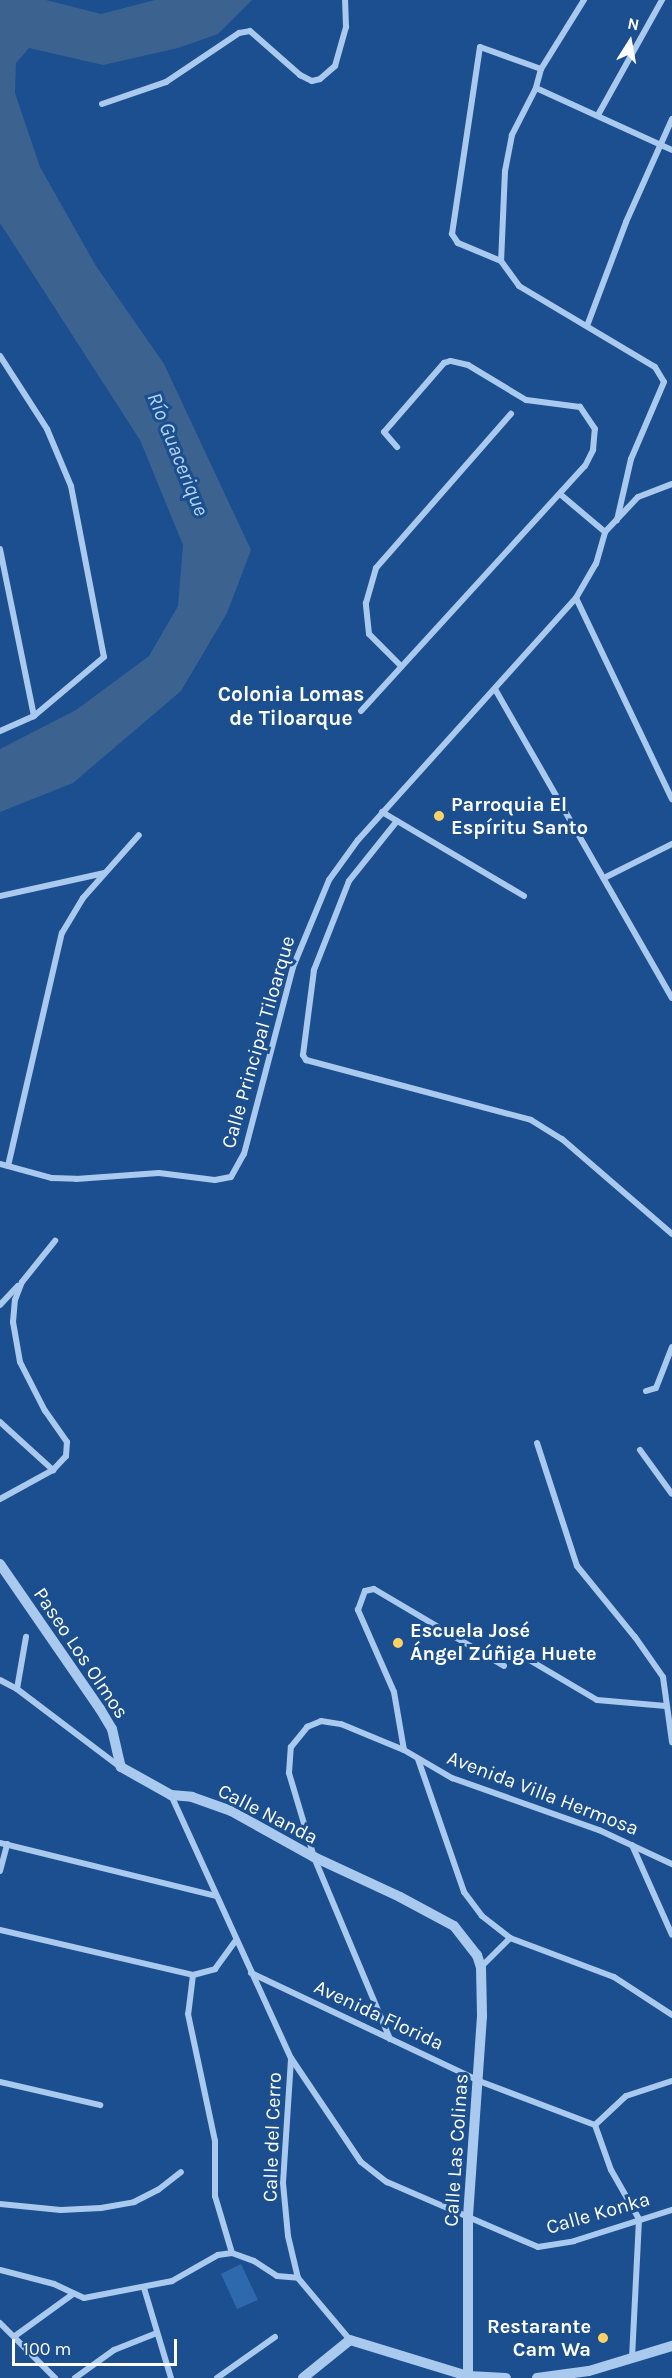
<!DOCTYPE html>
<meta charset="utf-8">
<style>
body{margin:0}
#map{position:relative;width:672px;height:2378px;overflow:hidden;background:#1b4f8f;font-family:Karla,sans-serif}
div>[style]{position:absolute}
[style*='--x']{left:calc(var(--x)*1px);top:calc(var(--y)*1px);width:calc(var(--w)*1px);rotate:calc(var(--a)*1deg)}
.green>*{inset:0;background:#2e69ad}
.water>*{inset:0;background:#3c6290}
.minor>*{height:6px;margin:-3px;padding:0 3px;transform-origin:3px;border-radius:3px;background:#a9c9ee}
.tertiary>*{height:10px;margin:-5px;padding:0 5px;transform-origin:5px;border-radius:5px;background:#a9c9ee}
.dots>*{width:16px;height:16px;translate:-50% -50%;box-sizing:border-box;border:3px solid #1b4f8f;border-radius:50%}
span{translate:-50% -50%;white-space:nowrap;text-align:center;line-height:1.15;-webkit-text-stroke:6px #1b4f8f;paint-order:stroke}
.poi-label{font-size:20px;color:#fff;font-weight:700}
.left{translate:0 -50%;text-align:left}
.right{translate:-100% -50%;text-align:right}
.street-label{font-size:20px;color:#fff}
.water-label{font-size:21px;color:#b5d3f5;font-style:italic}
.neighbourhood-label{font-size:21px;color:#fff;font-weight:700}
.north{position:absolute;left:600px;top:12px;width:60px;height:60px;-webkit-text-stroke:4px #1b4f8f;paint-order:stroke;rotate:11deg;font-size:16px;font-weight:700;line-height:24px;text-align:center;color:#fff}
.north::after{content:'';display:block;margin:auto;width:21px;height:27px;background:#fff;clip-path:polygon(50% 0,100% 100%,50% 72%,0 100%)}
.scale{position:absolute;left:12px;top:2339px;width:165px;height:27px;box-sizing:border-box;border:3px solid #fff;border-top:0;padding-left:8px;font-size:18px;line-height:21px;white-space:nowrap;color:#fff;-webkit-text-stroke:4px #1b4f8f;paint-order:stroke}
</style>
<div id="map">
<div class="green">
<i style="clip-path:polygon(241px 2264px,258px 2300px,237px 2309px,221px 2274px)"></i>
</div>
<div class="water">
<i style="clip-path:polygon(0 0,46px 0,101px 14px,155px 0,252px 0,218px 34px,178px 48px,103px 65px,29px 48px,16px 63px,15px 93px,40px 167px,96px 266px,164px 364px,251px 550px,227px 613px,181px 691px,73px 783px,0 812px,0 749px,76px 710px,149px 656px,178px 606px,183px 545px,140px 440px,0 223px)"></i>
</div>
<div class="minor">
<i style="--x:584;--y:0;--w:81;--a:121.9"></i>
<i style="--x:541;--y:69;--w:20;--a:105"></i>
<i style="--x:536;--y:88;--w:53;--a:117.1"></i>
<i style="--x:512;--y:135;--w:37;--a:101"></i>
<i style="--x:505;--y:171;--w:90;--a:92.5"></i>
<i style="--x:501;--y:261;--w:31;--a:54"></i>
<i style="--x:519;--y:286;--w:158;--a:30.8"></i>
<i style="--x:655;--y:367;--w:17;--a:59"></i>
<i style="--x:664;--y:382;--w:84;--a:113.2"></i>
<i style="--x:631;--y:459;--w:63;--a:102.9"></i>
<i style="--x:536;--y:88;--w:149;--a:24.5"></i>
<i style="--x:102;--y:104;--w:68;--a:-19"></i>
<i style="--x:166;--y:82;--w:88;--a:-33.9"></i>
<i style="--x:239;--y:33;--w:11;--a:-10"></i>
<i style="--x:250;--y:31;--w:67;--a:41.3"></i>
<i style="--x:300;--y:75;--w:13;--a:27"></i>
<i style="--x:312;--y:81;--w:8;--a:-14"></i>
<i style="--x:320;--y:79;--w:20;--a:-41"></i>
<i style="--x:335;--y:66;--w:41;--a:-74.2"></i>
<i style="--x:346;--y:27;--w:27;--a:-92"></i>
<i style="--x:598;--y:115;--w:132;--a:-60.9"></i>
<i style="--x:501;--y:261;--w:47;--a:-157.3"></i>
<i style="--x:458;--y:243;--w:11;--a:-124"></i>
<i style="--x:452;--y:234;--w:189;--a:-81.5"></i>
<i style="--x:480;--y:47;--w:65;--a:19.8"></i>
<i style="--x:587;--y:326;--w:111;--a:-69.4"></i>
<i style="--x:626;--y:222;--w:113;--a:-65.9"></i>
<i style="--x:0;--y:356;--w:87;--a:57.2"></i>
<i style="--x:47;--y:429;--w:62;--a:67.2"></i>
<i style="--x:71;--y:486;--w:174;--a:79.1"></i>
<i style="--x:104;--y:657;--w:92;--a:139.9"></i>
<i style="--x:34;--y:716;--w:37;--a:156"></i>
<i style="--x:560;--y:494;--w:59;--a:40.2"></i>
<i style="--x:0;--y:549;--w:170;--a:78.5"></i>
<i style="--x:576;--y:598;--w:223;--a:64.5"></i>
<i style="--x:401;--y:666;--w:45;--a:-135"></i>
<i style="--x:369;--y:634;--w:31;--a:-96"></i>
<i style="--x:366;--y:603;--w:36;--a:-74"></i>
<i style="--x:376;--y:568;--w:205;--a:-48.8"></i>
<i style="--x:495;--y:689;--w:356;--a:60.2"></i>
<i style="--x:361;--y:711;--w:332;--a:-47.6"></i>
<i style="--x:585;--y:466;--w:18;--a:-63"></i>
<i style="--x:593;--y:450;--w:21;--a:-85"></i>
<i style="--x:595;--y:429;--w:27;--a:-124"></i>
<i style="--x:580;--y:407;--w:54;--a:-172.6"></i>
<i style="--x:526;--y:400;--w:68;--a:-148.9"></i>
<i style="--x:468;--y:365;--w:18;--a:-167"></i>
<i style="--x:450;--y:361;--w:6;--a:162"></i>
<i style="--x:444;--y:363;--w:91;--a:131"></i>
<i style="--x:384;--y:432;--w:20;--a:49"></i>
<i style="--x:382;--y:812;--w:165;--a:30.6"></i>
<i style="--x:397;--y:821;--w:77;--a:128.7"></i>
<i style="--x:349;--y:881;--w:96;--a:111.5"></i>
<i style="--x:314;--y:970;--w:86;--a:97.4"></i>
<i style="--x:303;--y:1055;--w:6;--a:59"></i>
<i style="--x:306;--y:1060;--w:233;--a:14.9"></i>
<i style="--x:531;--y:1120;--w:36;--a:32"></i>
<i style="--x:562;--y:1139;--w:145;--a:40.8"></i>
<i style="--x:606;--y:877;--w:74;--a:-26.6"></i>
<i style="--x:0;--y:896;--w:107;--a:-12.4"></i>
<i style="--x:0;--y:1164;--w:54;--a:15.1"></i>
<i style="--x:52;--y:1178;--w:24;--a:2"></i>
<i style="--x:76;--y:1179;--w:83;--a:-4.1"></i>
<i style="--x:159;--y:1173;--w:56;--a:7.1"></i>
<i style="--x:215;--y:1180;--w:16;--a:-11"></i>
<i style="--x:231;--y:1177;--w:26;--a:-61"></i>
<i style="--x:244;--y:1154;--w:193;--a:-75.3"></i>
<i style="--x:293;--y:967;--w:94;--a:-67.5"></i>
<i style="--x:329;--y:880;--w:49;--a:-54.1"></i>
<i style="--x:358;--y:840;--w:326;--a:-48"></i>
<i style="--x:576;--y:598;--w:39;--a:-60"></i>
<i style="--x:596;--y:564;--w:33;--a:-74"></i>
<i style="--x:605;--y:532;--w:48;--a:-46.7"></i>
<i style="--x:638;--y:497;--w:36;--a:-21"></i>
<i style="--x:8;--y:1166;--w:239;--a:-77"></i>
<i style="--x:62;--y:933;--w:41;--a:-59"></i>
<i style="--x:83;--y:898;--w:84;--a:-48.4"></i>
<i style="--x:0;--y:1305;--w:26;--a:-47"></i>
<i style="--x:646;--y:1391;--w:10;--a:-17"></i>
<i style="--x:656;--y:1388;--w:44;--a:-68.7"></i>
<i style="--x:0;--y:1422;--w:72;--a:42.2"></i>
<i style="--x:53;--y:1470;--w:19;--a:-47"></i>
<i style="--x:66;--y:1456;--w:14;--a:-86"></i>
<i style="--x:67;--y:1442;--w:38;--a:-125"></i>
<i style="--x:45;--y:1411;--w:55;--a:-117"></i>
<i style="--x:20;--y:1362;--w:41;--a:-99.9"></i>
<i style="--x:13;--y:1322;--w:22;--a:-85"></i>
<i style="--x:15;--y:1300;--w:19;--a:-69"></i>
<i style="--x:22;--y:1282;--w:53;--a:-51.2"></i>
<i style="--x:537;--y:1443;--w:129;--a:72"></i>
<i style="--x:577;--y:1566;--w:92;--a:50.8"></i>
<i style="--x:635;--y:1637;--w:49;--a:55"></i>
<i style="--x:663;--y:1677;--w:66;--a:82.1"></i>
<i style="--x:640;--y:1450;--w:54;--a:54"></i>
<i style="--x:0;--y:1499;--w:60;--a:-28.7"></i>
<i style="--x:526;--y:1658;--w:82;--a:30.6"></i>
<i style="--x:597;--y:1700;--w:69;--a:5"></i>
<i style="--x:0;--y:1680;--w:19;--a:28"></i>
<i style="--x:17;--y:1689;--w:129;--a:37.1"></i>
<i style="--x:17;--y:1689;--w:53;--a:-80.2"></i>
<i style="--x:404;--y:1750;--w:59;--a:-99.8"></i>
<i style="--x:394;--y:1692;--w:90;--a:-113.7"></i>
<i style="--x:358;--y:1610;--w:20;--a:-70"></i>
<i style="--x:365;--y:1591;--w:9;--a:-13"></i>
<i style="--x:374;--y:1589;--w:151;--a:30.6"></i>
<i style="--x:418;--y:1759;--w:141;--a:70.9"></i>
<i style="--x:464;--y:1892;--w:30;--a:53"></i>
<i style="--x:482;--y:1916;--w:36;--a:38"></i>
<i style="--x:510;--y:1938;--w:111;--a:20.6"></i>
<i style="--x:614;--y:1977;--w:69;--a:33.2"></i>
<i style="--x:171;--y:1795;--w:289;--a:65.5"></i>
<i style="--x:291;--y:2058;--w:125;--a:56.1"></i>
<i style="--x:361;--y:2162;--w:33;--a:38"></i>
<i style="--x:387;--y:2182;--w:164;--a:23.3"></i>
<i style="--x:538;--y:2247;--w:36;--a:-9"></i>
<i style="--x:574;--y:2241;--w:103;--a:-17.6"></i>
<i style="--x:0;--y:1843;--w:222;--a:13.8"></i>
<i style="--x:632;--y:1845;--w:98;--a:66"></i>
<i style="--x:0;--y:1871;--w:28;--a:-75"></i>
<i style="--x:0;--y:1930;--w:198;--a:13.1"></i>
<i style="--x:193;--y:1975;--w:23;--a:-15"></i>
<i style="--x:215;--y:1969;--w:34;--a:-54"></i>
<i style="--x:481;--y:1967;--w:41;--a:-45"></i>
<i style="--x:251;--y:1973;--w:252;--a:25.3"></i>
<i style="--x:479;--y:2081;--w:124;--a:20.8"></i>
<i style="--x:193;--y:1975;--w:39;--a:97"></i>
<i style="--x:188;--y:2014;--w:130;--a:78"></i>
<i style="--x:215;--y:2141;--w:55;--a:90"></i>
<i style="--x:215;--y:2196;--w:59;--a:73.4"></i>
<i style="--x:390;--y:2039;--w:197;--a:-112.7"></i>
<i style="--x:314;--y:1857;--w:88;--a:-106.6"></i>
<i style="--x:289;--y:1773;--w:26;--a:-86"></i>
<i style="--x:291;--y:1747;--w:26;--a:-51"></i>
<i style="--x:307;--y:1727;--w:15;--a:-23"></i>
<i style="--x:321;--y:1721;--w:20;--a:9"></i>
<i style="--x:341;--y:1724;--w:68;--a:22.4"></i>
<i style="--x:404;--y:1750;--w:56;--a:30.3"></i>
<i style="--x:452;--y:1778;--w:156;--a:19.5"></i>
<i style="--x:599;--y:1830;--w:81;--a:25"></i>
<i style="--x:291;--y:2059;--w:124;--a:93.7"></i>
<i style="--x:283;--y:2183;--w:53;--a:84.6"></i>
<i style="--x:288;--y:2236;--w:43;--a:76.6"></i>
<i style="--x:298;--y:2278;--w:81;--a:50"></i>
<i style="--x:0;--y:2082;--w:103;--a:13"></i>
<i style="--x:0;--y:2204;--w:61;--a:5.6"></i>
<i style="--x:61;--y:2210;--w:40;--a:-2.9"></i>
<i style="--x:101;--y:2208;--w:34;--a:-10"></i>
<i style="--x:134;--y:2202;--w:27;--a:-27"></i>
<i style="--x:158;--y:2190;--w:29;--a:-38"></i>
<i style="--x:0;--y:2270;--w:56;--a:14.5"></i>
<i style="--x:54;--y:2284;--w:33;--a:25"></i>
<i style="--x:84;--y:2298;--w:90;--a:-10.9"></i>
<i style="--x:172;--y:2281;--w:53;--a:-29.5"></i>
<i style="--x:218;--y:2255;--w:14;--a:-8"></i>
<i style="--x:232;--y:2253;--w:23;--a:20"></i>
<i style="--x:254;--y:2261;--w:27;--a:33"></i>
<i style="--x:277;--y:2276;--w:21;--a:5"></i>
<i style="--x:144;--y:2288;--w:94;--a:73.3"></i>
<i style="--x:0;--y:2323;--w:78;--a:45"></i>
<i style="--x:15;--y:2336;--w:72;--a:-35.9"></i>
<i style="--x:632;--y:2358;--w:139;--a:-87.1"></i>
<i style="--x:639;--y:2219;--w:56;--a:-119.7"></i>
<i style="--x:611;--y:2170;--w:48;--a:-109.6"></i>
<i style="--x:595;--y:2125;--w:42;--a:-43.1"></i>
<i style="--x:626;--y:2096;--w:48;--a:-18.1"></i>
<i style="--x:75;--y:2378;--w:48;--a:-35.7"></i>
<i style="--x:114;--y:2350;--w:46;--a:-21.6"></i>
<i style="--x:217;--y:2378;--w:71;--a:-35.3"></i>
</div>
<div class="tertiary">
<i style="--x:0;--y:1564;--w:176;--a:55.4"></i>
<i style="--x:100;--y:1709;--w:23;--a:59"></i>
<i style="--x:112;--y:1729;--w:39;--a:77"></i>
<i style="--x:121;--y:1767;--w:57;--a:29.2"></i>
<i style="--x:171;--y:1795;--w:21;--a:5"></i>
<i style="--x:192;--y:1797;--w:41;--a:19.7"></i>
<i style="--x:231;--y:1811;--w:95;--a:29"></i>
<i style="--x:314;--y:1857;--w:95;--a:24.9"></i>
<i style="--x:400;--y:1897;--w:61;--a:28.2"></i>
<i style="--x:454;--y:1926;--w:37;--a:52"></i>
<i style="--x:477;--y:1955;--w:13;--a:72"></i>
<i style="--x:481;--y:1967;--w:49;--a:88.8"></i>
<i style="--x:482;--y:2016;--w:200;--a:94"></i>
<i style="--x:468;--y:2216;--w:160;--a:90"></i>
<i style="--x:303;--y:2378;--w:60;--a:-39"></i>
<i style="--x:350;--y:2340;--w:123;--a:17"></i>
<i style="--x:468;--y:2376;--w:38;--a:3"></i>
<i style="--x:537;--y:2378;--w:52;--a:-7.7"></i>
<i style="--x:589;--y:2371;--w:87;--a:-16.8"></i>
</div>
<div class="dots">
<i style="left:439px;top:816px;background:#ffd166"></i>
<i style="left:398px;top:1643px;background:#ffd166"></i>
<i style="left:603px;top:2338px;background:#ffd166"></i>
</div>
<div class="poi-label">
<span class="left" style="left:451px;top:816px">Parroquia El<br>Espíritu Santo</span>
<span class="left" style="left:410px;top:1642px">Escuela José<br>Ángel Zúñiga Huete</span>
<span class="right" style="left:591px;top:2338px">Restarante<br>Cam Wa</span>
</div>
<div class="street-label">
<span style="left:258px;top:1042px;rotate:-74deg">Calle Principal Tiloarque</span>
<span style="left:81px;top:1653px;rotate:56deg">Paseo Los Olmos</span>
<span style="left:543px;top:1793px;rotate:21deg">Avenida Villa Hermosa</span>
<span style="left:268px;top:1814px;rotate:27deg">Calle Nanda</span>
<span style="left:379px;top:2015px;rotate:25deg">Avenida Florida</span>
<span style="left:272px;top:2137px;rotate:-88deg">Calle del Cerro</span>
<span style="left:456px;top:2150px;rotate:-86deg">Calle Las Colinas</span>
<span style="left:598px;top:2213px;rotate:-16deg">Calle Konka</span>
</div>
<div class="water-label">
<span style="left:178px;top:454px;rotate:68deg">Río Guacerique</span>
</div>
<div class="neighbourhood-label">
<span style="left:291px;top:706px">Colonia Lomas<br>de Tiloarque</span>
</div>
<div class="north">N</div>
<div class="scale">100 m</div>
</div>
